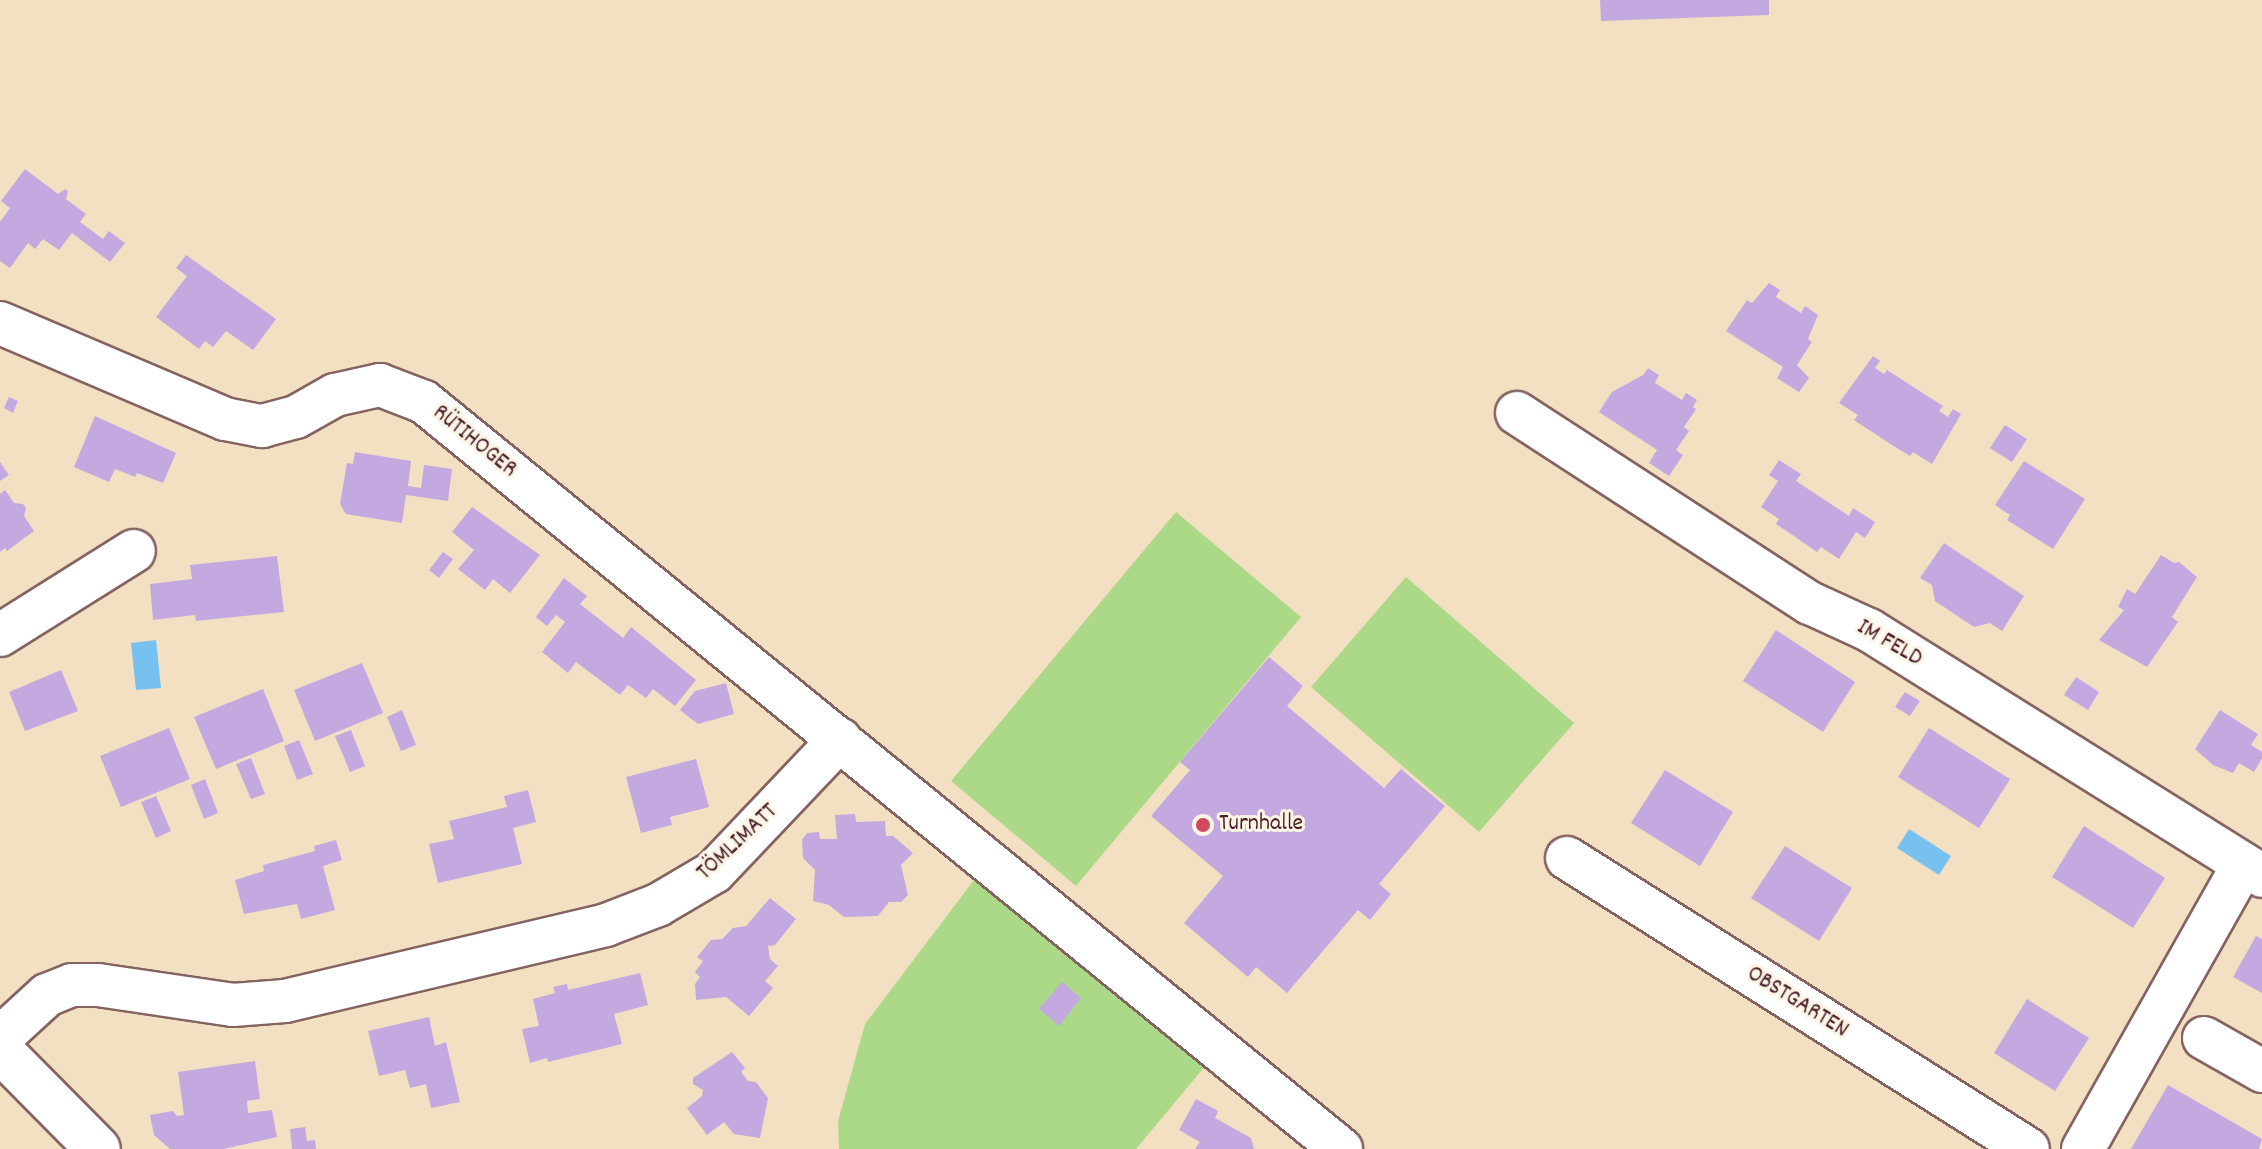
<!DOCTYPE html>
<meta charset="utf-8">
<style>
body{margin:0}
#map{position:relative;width:2262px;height:1149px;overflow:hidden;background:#f3e0c3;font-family:Dekko,sans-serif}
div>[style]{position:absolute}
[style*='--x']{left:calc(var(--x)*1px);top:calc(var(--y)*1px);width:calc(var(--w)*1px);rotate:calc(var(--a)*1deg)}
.green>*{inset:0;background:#abd987}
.water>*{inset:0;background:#76c1ef}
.building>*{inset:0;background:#c3a9df}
.roads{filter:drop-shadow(2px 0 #856360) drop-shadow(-2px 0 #856360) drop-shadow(0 2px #856360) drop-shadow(0 -2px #856360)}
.minor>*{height:42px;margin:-21px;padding:0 21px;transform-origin:21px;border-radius:21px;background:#fff}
.tertiary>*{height:44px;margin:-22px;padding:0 22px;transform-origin:22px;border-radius:22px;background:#fff}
.dots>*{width:22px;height:22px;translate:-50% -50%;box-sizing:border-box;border:4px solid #fcf5e5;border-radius:50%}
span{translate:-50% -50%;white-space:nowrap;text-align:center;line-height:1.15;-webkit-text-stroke:6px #fcf5e5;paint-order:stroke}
.street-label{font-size:24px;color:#4a1f2b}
.poi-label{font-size:24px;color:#4a1f2b}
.left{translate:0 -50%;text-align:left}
</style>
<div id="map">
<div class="green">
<i style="clip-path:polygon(1176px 512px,1301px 617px,1076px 886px,951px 781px)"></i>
<i style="clip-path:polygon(1406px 577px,1574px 723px,1479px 832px,1311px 687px)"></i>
<i style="clip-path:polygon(974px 880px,1206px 1065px,1136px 1149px,839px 1149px,838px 1121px,865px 1024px)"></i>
</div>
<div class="water">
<i style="clip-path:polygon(156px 640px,161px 688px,136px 690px,131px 643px)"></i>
<i style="clip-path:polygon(1909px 829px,1951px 856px,1939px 875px,1897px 848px)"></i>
</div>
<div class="building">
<i style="clip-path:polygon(1600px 0,1769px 0,1769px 15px,1601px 21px)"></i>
<i style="clip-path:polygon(25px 169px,58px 194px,65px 189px,68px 191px,66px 199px,86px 214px,80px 222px,103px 239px,109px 231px,125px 243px,110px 262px,72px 233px,59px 250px,43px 239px,35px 249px,28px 243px,10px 268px,0 261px,0 222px,10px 208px,1px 201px)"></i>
<i style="clip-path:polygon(186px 255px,276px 319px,253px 350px,226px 331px,213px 347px,205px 341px,199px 349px,156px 317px,187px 276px,176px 268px)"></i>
<i style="clip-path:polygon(1769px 283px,1780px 290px,1776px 297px,1801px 313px,1805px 306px,1818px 315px,1808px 339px,1812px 342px,1797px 365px,1809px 378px,1799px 392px,1777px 378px,1783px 367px,1726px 331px,1747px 300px,1752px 303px)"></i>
<i style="clip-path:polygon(1873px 356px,1880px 361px,1875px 368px,1884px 374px,1887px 370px,1943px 406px,1939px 411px,1948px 417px,1953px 409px,1961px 414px,1932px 464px,1913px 452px,1910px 456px,1895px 447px,1854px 420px,1858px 415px,1839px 403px)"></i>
<i style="clip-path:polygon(1648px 368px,1659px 375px,1655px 383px,1682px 400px,1686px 393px,1697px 400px,1693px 407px,1696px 409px,1684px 427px,1689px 431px,1676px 450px,1683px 455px,1669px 476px,1649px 463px,1657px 450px,1599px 412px,1612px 392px,1643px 375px)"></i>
<i style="clip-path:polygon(9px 397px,18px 401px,13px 413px,4px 408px)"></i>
<i style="clip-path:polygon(95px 416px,176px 453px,163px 483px,137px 473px,135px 477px,115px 469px,109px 482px,74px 467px)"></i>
<i style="clip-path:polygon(2005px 425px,2027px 439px,2012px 462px,1990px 448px)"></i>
<i style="clip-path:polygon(355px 452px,411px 461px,408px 486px,421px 488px,424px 465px,452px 469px,448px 501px,406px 495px,402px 523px,346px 514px,340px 504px,347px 463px,353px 464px)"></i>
<i style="clip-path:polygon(1779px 460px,1801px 474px,1796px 481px,1849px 516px,1853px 508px,1875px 522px,1865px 538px,1856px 532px,1839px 559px,1821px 547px,1817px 552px,1776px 524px,1779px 519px,1761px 507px,1778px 481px,1769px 475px)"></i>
<i style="clip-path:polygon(2024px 461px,2085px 499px,2053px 549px,2007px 520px,2010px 515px,1995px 505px)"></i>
<i style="clip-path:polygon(0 462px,9px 475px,0 481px)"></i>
<i style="clip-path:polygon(5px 490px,14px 503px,23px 504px,26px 508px,24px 516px,34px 531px,7px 551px,5px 548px,0 552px,0 494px)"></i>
<i style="clip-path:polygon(472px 507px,540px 555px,510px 593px,493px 579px,485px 590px,458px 569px,474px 550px,452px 532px)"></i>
<i style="clip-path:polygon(1944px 543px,2024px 596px,2002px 631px,1990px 623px,1974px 627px,1935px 601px,1932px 585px,1920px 578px)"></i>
<i style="clip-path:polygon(443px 552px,453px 559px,439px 578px,429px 570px)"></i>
<i style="clip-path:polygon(2161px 555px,2174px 563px,2179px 562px,2197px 577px,2172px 617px,2178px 622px,2147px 667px,2099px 640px,2124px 610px,2118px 607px,2127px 589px,2135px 594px)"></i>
<i style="clip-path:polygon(277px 556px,284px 612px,196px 621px,195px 615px,153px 620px,150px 584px,192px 579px,190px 565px)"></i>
<i style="clip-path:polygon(564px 578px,587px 596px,580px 604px,623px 638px,631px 627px,696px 680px,675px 706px,653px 689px,646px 698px,628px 685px,620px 695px,576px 662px,568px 673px,542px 652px,565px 622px,556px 615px,547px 626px,536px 617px)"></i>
<i style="clip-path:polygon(1776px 630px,1855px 682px,1823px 732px,1743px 681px)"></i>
<i style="clip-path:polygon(1269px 657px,1303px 686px,1287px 706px,1384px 788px,1401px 769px,1445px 806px,1379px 884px,1391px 894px,1370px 920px,1358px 910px,1287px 993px,1256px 967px,1248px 977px,1184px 923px,1223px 876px,1151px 816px,1190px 770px,1180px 762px)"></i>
<i style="clip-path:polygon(362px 663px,383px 713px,315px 741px,294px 690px)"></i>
<i style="clip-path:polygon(61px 670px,78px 711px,25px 731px,9px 692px)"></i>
<i style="clip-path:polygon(2076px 677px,2099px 692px,2088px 710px,2064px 695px)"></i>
<i style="clip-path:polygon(726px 683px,734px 714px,698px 724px,680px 710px,695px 691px)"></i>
<i style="clip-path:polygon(263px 689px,284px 741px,216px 769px,194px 717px)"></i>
<i style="clip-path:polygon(1905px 692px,1920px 701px,1910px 716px,1895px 707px)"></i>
<i style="clip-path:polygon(402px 710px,416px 745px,401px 751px,387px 717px)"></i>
<i style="clip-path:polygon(2220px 710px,2258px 734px,2251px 745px,2262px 752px,2262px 758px,2254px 772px,2239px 763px,2233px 773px,2213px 765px,2195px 749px)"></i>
<i style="clip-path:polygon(169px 728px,190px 779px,121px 807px,100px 756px)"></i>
<i style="clip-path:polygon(1929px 728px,2010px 779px,1979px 828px,1898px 777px)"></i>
<i style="clip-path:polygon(351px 730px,365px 766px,350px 772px,335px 736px)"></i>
<i style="clip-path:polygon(299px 740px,313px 774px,297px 780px,284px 746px)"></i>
<i style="clip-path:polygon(251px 758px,265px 794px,251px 799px,236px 764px)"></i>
<i style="clip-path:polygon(696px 759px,709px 807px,670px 817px,672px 825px,641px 833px,626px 777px)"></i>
<i style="clip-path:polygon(1665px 770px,1733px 812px,1700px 866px,1631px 823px)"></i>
<i style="clip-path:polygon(205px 779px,218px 813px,204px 819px,191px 785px)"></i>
<i style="clip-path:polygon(528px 790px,536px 822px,513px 828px,522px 864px,438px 883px,429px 844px,454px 839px,449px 821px,507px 807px,504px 796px)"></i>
<i style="clip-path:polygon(156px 796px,171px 831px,156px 838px,141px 802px)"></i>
<i style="clip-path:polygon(855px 814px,856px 822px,885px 821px,886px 836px,893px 836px,913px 853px,901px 865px,908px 895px,901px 902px,889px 902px,878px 916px,844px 917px,829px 905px,813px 901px,815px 870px,803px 858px,802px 840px,807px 833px,819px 832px,820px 839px,837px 839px,835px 815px)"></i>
<i style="clip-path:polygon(2084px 826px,2165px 878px,2133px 928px,2052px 877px)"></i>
<i style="clip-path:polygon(336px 840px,342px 860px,323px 866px,335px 910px,301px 919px,297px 904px,244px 914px,235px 880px,264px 871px,263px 865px,315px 851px,314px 846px)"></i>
<i style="clip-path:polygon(1785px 846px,1852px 888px,1819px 941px,1751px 898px)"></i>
<i style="clip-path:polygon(770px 898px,796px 919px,775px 945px,768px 946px,770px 959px,778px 966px,765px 981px,773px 988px,749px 1016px,726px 997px,696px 1000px,695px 984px,700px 977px,695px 972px,703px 961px,697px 957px,711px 940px,722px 939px,733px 928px,746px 926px)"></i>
<i style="clip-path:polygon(2256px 936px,2262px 939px,2262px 993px,2233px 977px)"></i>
<i style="clip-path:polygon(640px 973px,648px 1005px,614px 1014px,622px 1044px,548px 1062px,547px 1058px,530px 1063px,522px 1029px,539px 1026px,533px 999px,555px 993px,553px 987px,567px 984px,568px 990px)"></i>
<i style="clip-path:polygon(1062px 982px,1081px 998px,1059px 1026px,1039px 1009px)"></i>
<i style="clip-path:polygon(2027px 999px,2089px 1038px,2055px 1091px,1994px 1053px)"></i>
<i style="clip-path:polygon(429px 1017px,435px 1046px,446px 1042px,460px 1102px,431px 1108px,426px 1084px,410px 1088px,405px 1070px,379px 1076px,368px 1031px)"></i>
<i style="clip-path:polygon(732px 1052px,745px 1068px,741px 1072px,748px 1081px,756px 1082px,768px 1098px,760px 1138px,734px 1134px,724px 1122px,707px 1135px,687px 1108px,702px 1096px,703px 1090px,693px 1084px,693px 1078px)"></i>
<i style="clip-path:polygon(255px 1061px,260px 1099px,247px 1101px,248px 1113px,272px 1110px,277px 1137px,224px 1149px,170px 1149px,154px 1135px,150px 1115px,173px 1111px,177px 1116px,184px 1115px,178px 1072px)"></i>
<i style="clip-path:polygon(2168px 1085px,2262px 1139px,2259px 1149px,2131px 1149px)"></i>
<i style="clip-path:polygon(1196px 1099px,1218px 1111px,1215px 1118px,1251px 1138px,1254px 1149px,1195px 1149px,1200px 1142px,1179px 1130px)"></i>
<i style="clip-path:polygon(305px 1127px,307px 1141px,315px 1140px,316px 1149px,292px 1149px,290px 1129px)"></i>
</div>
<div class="roads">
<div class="minor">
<i style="--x:0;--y:323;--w:245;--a:23.1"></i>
<i style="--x:225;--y:419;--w:38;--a:11"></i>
<i style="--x:262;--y:426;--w:35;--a:-15"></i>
<i style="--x:296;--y:417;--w:45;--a:-29.4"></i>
<i style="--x:335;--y:395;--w:46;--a:-12.5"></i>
<i style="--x:380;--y:385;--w:47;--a:21.1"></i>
<i style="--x:424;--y:402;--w:1183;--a:39.17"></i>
<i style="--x:1517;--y:413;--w:349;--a:33"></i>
<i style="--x:1810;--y:603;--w:65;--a:24.6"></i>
<i style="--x:1869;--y:630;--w:464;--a:32"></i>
<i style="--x:0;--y:635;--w:158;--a:-32.1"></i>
<i style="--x:1567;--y:858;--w:545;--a:32.26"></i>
<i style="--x:0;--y:1038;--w:64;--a:-42.5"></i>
<i style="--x:47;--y:995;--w:27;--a:-22"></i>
<i style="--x:72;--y:985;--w:26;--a:0"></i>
<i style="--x:98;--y:985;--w:136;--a:8.4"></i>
<i style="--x:233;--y:1005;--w:52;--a:-4.4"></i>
<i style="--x:285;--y:1001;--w:330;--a:-13.3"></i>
<i style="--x:606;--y:925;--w:56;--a:-21"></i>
<i style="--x:658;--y:905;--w:65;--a:-30.5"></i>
<i style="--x:714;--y:872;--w:183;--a:-46.5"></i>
<i style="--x:2204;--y:1038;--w:67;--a:29.6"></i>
<i style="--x:2083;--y:1149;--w:326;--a:-60.6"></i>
</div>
<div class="tertiary">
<i style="--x:0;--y:1050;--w:139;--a:45.3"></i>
</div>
</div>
<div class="dots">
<i style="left:1203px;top:825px;background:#d1495b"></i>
</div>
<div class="street-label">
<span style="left:474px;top:442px;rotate:39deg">RÜTIHOGER</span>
<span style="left:1889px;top:644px;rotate:30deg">IM FELD</span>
<span style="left:738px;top:843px;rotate:-43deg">TÖMLIMATT</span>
<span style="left:1797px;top:1003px;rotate:32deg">OBSTGARTEN</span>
</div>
<div class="poi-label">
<span class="left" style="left:1219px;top:825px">Turnhalle</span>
</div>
</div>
